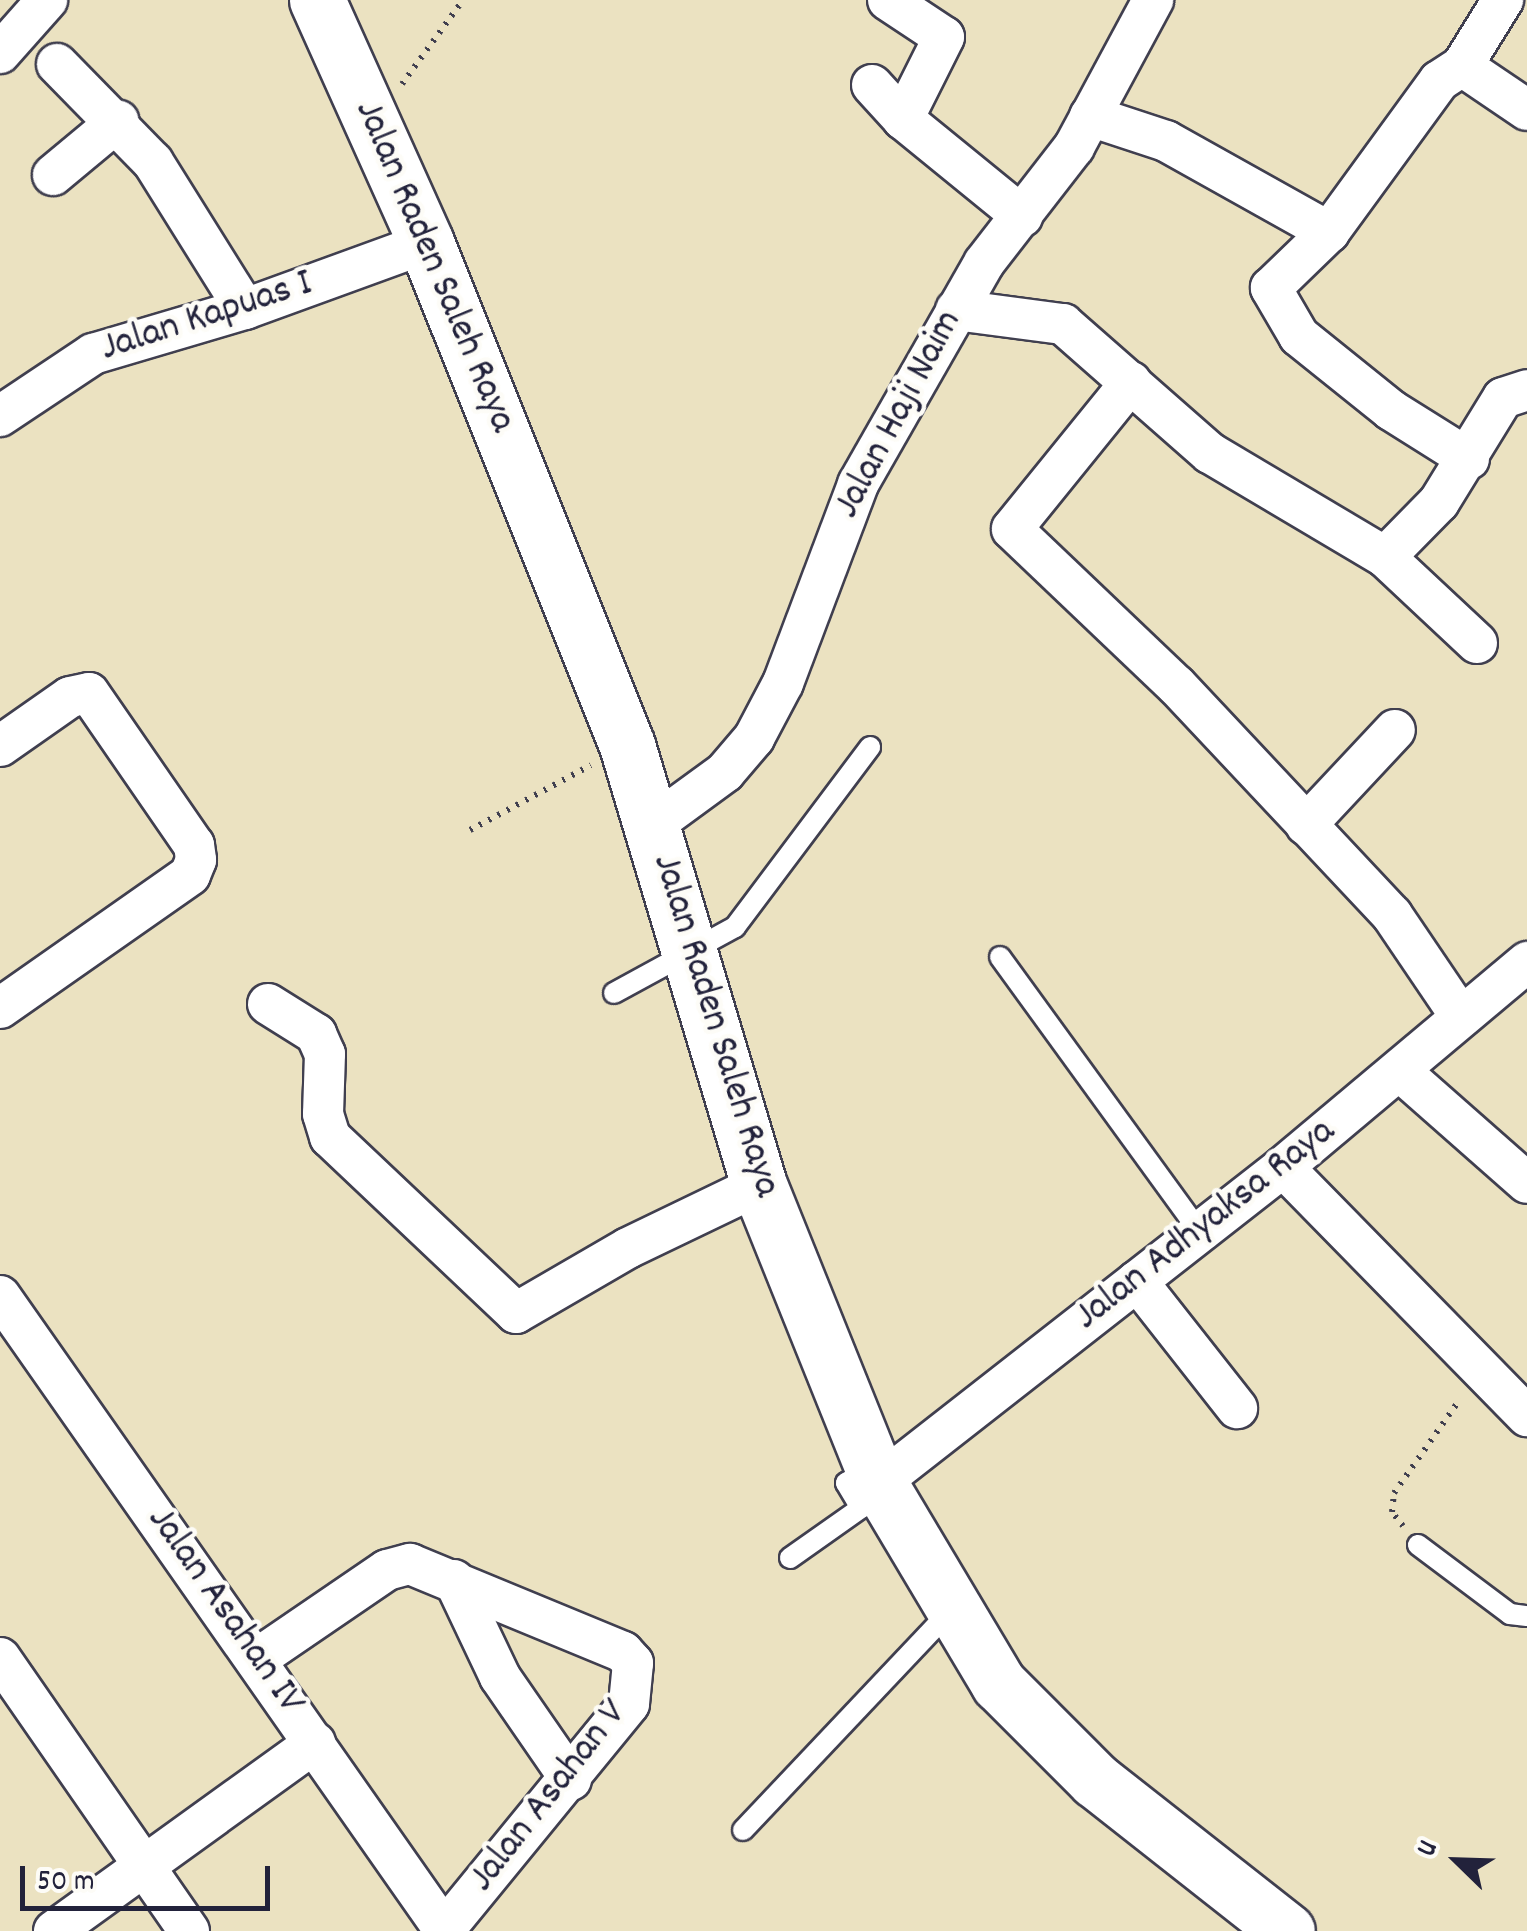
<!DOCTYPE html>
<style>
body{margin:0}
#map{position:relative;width:1527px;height:1931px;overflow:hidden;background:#ebe2c1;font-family:Dekko,sans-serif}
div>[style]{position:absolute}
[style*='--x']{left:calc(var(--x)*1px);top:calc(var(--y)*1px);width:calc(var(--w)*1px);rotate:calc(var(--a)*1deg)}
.path>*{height:6px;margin-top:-3px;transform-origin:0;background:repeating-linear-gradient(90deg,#403f4f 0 2.5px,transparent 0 10.5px)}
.roads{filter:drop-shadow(2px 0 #403f4f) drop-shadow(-2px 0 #403f4f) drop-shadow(0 2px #403f4f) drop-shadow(0 -2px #403f4f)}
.lane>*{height:20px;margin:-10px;padding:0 10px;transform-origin:10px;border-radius:10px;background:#fff}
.street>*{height:40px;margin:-20px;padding:0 20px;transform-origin:20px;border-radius:20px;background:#fff}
.secondary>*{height:55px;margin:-27.5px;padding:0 27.5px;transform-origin:27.5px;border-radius:27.5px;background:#fff}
span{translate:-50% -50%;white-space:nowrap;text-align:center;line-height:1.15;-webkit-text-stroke:9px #fdfcf7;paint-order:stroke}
.street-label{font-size:40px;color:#22223b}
.north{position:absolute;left:1407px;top:1811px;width:100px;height:100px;-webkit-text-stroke:8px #fdfcf7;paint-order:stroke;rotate:293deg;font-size:28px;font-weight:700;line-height:40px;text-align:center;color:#22223b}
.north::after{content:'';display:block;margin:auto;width:35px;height:45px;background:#22223b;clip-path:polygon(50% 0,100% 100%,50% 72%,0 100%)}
.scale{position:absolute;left:20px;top:1866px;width:250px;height:45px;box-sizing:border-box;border:5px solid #22223b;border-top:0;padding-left:12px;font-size:30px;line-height:35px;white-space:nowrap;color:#22223b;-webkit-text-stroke:8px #fdfcf7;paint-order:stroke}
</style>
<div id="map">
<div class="path">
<i style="--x:402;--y:84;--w:104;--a:-54"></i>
<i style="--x:470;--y:830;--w:137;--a:-28.2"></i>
<i style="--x:1403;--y:1526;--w:18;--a:-128"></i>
<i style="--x:1392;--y:1512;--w:19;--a:-84"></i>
<i style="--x:1394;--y:1493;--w:115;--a:-54.9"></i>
</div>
<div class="roads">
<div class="lane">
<i style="--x:1000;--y:957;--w:340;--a:54"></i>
<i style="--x:614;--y:993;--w:138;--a:-28.6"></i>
<i style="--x:735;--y:927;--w:225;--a:-53.1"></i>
<i style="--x:1418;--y:1545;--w:115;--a:36.9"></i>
<i style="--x:1510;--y:1614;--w:17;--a:7"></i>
<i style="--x:790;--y:1558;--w:87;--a:-35.2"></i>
<i style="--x:861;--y:1508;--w:29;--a:-121"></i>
<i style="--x:846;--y:1483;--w:28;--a:-30"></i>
<i style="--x:743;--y:1830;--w:301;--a:-46.6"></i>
</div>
<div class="street">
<i style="--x:888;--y:0;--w:67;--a:33.5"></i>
<i style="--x:944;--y:37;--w:92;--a:116.6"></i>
<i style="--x:0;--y:53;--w:71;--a:-48.4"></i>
<i style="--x:57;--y:64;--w:137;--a:45.6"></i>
<i style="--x:153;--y:162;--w:173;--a:58"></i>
<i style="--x:1462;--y:66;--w:78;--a:34.1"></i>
<i style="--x:872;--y:85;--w:46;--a:47.6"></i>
<i style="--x:903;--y:119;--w:154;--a:39.2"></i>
<i style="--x:1090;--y:116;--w:80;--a:18.2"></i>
<i style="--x:1166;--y:141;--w:187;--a:29.2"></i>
<i style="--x:53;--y:175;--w:85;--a:-39.7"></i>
<i style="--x:956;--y:310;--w:108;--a:7.5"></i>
<i style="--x:1063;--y:324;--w:196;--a:41.3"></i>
<i style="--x:1210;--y:453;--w:204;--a:30.7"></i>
<i style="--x:1385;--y:557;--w:126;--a:43.1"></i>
<i style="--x:1131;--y:382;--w:189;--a:129"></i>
<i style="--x:1012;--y:529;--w:226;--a:43.6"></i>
<i style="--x:1176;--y:685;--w:316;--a:46.8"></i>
<i style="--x:1392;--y:915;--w:123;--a:55.9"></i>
<i style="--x:0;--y:416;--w:112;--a:-33.7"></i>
<i style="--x:93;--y:354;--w:159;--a:-16.5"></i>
<i style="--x:245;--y:309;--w:193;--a:-20"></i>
<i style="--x:1469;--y:459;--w:92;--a:-147.9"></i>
<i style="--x:1391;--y:410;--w:118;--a:-141.2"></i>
<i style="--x:1299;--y:336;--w:56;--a:-120.3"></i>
<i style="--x:1271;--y:288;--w:81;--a:-44"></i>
<i style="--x:1329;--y:232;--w:187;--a:-53.9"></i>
<i style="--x:1439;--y:81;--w:27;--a:-33"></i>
<i style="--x:1462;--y:66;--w:78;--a:-58.2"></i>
<i style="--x:1385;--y:557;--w:77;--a:-45.5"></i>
<i style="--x:1439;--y:502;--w:122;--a:-58.4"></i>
<i style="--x:1503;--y:398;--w:25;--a:-18"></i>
<i style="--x:0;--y:746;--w:85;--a:-35"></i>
<i style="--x:70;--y:697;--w:19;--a:-12"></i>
<i style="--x:89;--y:693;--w:185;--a:55.4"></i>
<i style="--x:194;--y:845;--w:15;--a:82"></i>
<i style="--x:196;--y:860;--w:16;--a:112"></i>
<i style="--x:190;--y:875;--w:232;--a:145"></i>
<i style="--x:654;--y:824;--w:88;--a:-36.2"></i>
<i style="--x:725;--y:772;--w:45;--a:-49.5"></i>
<i style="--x:754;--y:738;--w:62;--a:-62.2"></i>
<i style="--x:783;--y:683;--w:213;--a:-69.3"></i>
<i style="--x:858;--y:484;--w:254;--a:-60.3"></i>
<i style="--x:984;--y:263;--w:147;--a:-52.2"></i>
<i style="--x:1074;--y:147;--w:167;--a:-61.7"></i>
<i style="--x:1306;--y:825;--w:130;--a:-46.9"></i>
<i style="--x:268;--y:1004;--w:57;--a:32"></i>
<i style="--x:316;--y:1034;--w:22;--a:66"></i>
<i style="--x:325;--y:1054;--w:60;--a:91.9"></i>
<i style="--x:323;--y:1114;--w:24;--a:73"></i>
<i style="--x:330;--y:1137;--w:256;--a:43.4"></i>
<i style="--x:516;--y:1313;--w:129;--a:-30.1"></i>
<i style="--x:628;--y:1248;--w:145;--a:-25.7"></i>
<i style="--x:1400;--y:1071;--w:169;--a:41.4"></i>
<i style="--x:1283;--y:1167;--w:349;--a:45.6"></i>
<i style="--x:1137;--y:1281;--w:162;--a:51.8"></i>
<i style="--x:0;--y:1296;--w:775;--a:54.98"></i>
<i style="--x:879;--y:1483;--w:513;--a:-38.03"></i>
<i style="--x:1283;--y:1167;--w:319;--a:-40"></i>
<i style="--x:454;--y:1580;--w:107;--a:64.6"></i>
<i style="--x:500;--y:1677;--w:125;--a:55.4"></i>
<i style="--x:0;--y:1658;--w:332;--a:55.3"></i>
<i style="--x:258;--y:1658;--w:156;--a:-34.3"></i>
<i style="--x:387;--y:1570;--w:24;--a:-15"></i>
<i style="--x:410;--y:1564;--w:230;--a:22.4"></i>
<i style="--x:623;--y:1652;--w:15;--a:48"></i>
<i style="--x:633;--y:1663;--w:41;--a:95.6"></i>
<i style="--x:629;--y:1704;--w:292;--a:129.3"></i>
<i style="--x:54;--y:1931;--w:322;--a:-35.8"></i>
</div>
<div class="secondary">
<i style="--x:317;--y:0;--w:266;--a:65.8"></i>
<i style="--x:426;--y:243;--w:541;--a:68.18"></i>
<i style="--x:627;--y:745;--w:459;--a:73.3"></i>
<i style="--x:759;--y:1185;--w:321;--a:68.1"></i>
<i style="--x:879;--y:1483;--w:234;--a:59.2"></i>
<i style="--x:999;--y:1684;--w:136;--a:45"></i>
<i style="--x:1095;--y:1780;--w:244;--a:38.2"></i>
</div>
</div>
<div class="street-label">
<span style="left:433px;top:267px;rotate:67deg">Jalan Raden Saleh Raya</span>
<span style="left:207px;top:318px;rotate:-18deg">Jalan Kapuas I</span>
<span style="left:900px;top:415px;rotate:-62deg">Jalan Haji Naim</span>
<span style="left:714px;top:1026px;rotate:73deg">Jalan Raden Saleh Raya</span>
<span style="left:1206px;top:1226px;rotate:-38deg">Jalan Adhyaksa Raya</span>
<span style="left:224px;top:1612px;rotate:55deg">Jalan Asahan IV</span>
<span style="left:550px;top:1797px;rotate:-52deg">Jalan Asahan V</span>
</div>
<div class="north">U</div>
<div class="scale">50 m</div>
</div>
